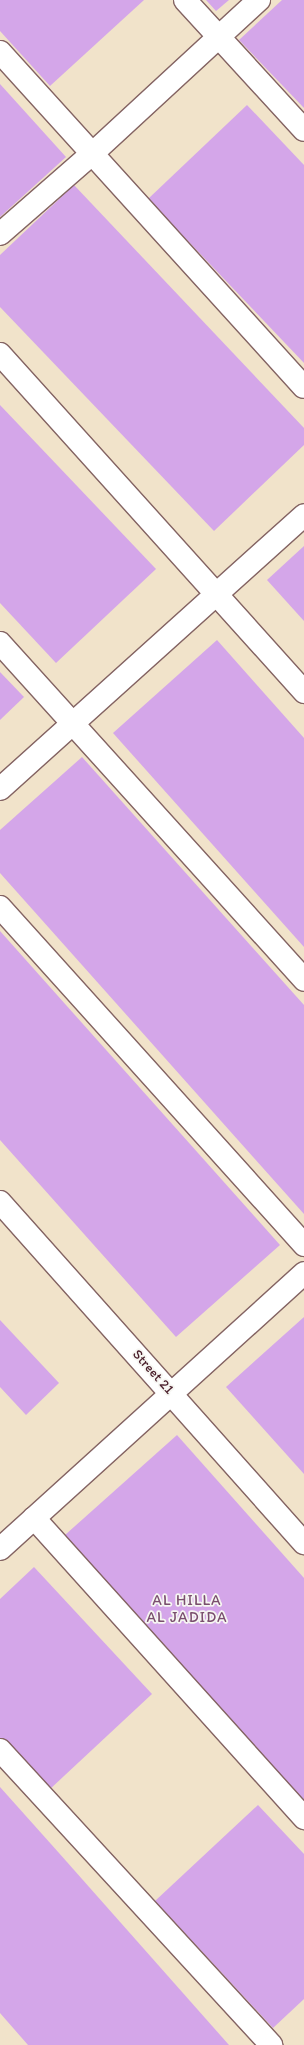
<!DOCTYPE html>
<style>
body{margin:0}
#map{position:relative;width:304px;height:2045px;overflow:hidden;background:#f1e3ca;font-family:Itim,sans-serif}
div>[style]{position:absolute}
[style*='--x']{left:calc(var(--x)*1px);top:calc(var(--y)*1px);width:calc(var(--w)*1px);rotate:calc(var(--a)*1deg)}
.building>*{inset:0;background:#d4a6e9}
.roads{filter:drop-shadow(1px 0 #846463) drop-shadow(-1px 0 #846463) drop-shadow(0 1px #846463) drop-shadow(0 -1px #846463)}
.minor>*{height:22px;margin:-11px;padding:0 11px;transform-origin:11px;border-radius:11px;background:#fff}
span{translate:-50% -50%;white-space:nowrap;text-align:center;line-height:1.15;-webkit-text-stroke:3.5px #f6f6f2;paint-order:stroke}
.street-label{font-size:14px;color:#4a1f2b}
.neighbourhood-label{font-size:15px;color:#7a4e6e;letter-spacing:1px}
</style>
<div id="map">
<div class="building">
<i style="clip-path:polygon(0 0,144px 0,50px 86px,0 31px)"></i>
<i style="clip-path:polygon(206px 0,229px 0,216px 11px)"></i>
<i style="clip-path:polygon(282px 0,304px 0,304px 108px,239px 40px)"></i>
<i style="clip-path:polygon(0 84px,66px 157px,0 217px)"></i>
<i style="clip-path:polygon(247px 105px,304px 165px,304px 363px,148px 199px)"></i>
<i style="clip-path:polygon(74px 185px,304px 428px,304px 445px,214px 531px,0 307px,0 255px)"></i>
<i style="clip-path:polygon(0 405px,156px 569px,56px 663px,0 603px)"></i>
<i style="clip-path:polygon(304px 546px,304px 621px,267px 580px)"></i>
<i style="clip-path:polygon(217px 640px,304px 738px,304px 947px,113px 733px)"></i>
<i style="clip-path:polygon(0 672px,24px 697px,0 720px)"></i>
<i style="clip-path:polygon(82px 757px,304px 1005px,304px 1214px,0 873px,0 830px)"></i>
<i style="clip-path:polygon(0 931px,280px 1245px,176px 1337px,0 1140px)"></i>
<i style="clip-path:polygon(304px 1317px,304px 1474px,226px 1387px)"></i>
<i style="clip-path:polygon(0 1320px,59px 1383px,26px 1415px,0 1387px)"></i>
<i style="clip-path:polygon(177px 1435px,304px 1578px,304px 1804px,65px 1535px)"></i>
<i style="clip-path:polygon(34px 1567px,152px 1694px,49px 1790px,0 1738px,0 1599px)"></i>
<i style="clip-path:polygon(0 1787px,59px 1853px,229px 2045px,28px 2045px,0 2013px)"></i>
<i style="clip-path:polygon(258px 1805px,304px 1854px,304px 1999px,273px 2028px,155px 1901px)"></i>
</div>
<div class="roads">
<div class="minor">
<i style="--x:185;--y:0;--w:176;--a:47.5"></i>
<i style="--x:0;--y:52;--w:452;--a:47.8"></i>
<i style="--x:0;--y:234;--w:123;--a:-41.1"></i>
<i style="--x:93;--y:153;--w:226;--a:-42.7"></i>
<i style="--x:0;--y:354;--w:455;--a:48"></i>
<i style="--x:0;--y:643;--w:454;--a:47.9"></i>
<i style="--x:0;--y:789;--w:409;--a:-42"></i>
<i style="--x:0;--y:907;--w:455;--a:48"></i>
<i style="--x:0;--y:1202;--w:457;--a:48.3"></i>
<i style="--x:34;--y:1518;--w:404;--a:48"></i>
<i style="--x:0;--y:1549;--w:411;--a:-42.2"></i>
<i style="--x:0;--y:1750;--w:401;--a:47.4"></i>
</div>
</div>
<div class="street-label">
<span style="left:153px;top:1372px;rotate:48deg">Street 21</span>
</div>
<div class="neighbourhood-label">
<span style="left:187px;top:1609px">AL HILLA<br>AL JADIDA</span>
</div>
</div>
